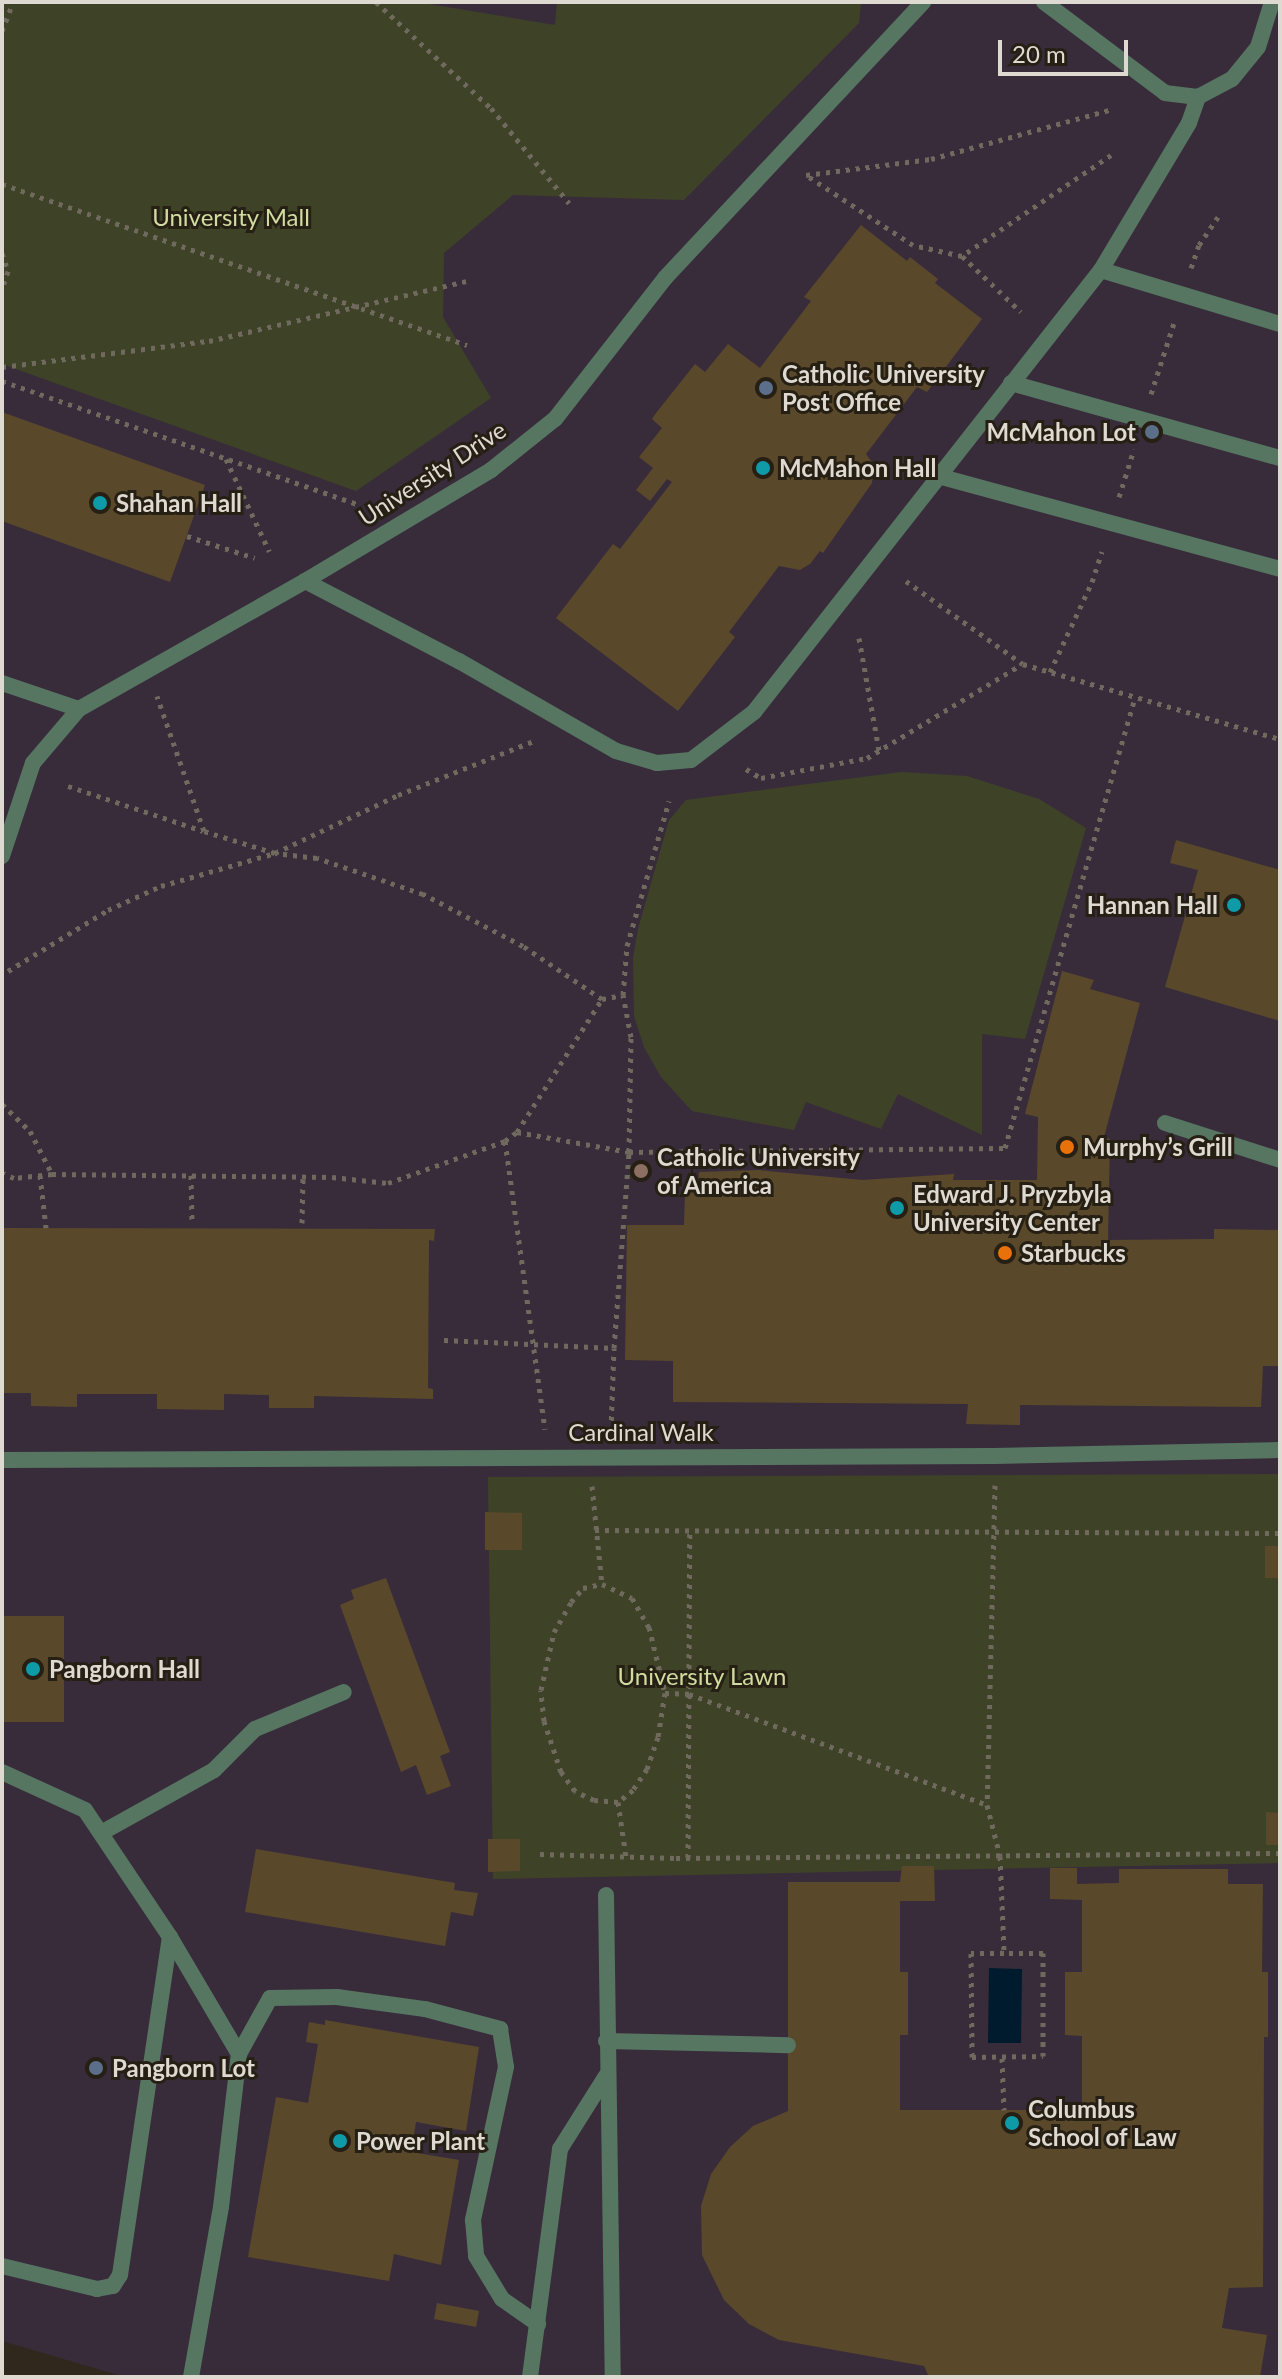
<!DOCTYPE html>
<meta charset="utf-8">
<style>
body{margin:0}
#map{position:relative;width:1282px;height:2379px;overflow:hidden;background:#30281c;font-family:Lato,sans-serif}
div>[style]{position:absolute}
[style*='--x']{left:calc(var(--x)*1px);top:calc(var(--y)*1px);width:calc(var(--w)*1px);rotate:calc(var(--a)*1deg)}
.education>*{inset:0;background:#382c3b}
.green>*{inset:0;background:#3e4327}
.water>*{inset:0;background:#001b2d}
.building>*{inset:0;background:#5a482b}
.path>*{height:5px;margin-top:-2.5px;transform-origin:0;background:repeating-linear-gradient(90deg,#70695e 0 4px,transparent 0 10px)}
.service>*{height:16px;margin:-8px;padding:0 8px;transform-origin:8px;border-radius:8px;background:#567662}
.pedestrian>*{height:16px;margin:-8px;padding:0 8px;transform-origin:8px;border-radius:8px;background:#567662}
.minor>*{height:16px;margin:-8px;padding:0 8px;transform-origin:8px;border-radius:8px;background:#567662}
.dots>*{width:22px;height:22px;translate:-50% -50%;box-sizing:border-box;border:4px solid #261f13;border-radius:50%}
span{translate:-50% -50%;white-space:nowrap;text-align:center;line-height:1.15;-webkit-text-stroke:6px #261f13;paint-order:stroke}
.park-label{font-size:24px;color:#d1dca0}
.poi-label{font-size:24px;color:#ded9d1;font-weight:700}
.left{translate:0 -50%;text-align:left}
.right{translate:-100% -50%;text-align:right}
.street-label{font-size:24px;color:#ded9d1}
.frame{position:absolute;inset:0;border:4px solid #ded9d1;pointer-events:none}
.scale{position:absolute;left:998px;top:40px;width:130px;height:36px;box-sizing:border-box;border:4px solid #ded9d1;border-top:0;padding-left:10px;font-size:24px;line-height:28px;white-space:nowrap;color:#ded9d1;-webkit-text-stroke:6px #261f13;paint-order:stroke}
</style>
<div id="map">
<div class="education">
<i style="clip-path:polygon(2px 2px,1280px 2px,1280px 2377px,125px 2377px,2px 2341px)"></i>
</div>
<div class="green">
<i style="clip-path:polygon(2px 2px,417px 2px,555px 25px,557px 2px,861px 2px,859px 23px,684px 200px,513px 195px,444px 253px,443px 317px,491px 398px,356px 491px,2px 364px)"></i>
<i style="clip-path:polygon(901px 772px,967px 776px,1039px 799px,1086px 828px,1025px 1039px,982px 1034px,982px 1135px,898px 1094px,881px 1129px,806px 1102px,794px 1130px,692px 1111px,661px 1077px,644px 1047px,634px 1016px,633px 958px,638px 929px,669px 820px,686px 800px)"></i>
<i style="clip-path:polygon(1280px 1474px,1280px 1863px,493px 1879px,488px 1477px)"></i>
</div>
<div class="water">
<i style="clip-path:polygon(989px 1968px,1022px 1969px,1021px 2043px,988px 2043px)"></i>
</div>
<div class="building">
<i style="clip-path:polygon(861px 225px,907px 261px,910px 257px,938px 279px,935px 283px,982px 319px,927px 392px,917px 387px,866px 454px,874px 465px,872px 483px,823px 553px,820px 551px,810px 564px,800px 570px,779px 566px,729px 632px,735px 637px,678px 711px,556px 618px,613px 544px,620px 549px,672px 482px,667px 479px,650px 501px,636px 490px,653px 468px,639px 457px,662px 428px,652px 419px,656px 413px,695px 364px,705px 372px,728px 344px,760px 368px,811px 301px,804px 297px)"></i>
<i style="clip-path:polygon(2px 412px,205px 485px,170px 582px,2px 521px)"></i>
<i style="clip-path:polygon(1176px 840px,1280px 870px,1280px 1021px,1165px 987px,1198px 870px,1170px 863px)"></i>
<i style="clip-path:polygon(1062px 971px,1094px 980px,1090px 989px,1140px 1003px,1104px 1137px,1110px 1139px,1108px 1240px,1214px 1239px,1214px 1229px,1280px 1230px,1280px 1366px,1263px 1366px,1261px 1407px,1020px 1405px,1020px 1425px,966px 1424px,968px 1404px,673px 1402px,673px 1361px,625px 1360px,627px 1225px,684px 1225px,685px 1191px,698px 1191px,699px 1172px,758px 1170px,862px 1180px,954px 1174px,953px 1180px,1037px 1180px,1038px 1117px,1025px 1114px)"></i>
<i style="clip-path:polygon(2px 1228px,435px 1229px,434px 1241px,429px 1240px,428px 1388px,433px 1389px,433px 1399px,314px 1396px,314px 1408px,269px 1408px,269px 1395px,224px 1394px,224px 1410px,157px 1409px,157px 1394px,77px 1394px,77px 1407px,31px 1406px,31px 1393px,2px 1393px)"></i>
<i style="clip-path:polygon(485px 1512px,522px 1513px,522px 1550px,485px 1550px)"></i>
<i style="clip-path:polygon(1265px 1546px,1280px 1546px,1280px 1578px,1265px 1578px)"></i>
<i style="clip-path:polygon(386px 1578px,450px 1752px,440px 1756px,451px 1786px,427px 1795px,416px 1765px,401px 1772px,340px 1605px,354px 1599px,351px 1590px)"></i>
<i style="clip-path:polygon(2px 1616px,64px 1616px,64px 1722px,2px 1722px)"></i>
<i style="clip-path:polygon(1266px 1812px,1280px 1813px,1280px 1845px,1266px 1845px)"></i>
<i style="clip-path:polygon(488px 1839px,520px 1839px,520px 1871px,488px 1872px)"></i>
<i style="clip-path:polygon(256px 1849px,455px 1883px,454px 1890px,478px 1893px,473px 1916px,451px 1912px,445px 1946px,245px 1912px)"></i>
<i style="clip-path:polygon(902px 1866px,934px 1866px,935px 1901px,900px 1901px,900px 1972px,908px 1972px,908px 2035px,900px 2035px,900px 2110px,1082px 2110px,1082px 2036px,1065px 2035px,1065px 1972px,1082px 1972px,1082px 1900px,1050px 1899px,1050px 1868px,1077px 1868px,1077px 1884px,1119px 1883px,1119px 1869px,1228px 1869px,1228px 1884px,1263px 1884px,1262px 1972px,1268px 1972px,1268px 2037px,1264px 2037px,1263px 2287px,1229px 2288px,1222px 2328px,1267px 2335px,1260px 2377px,929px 2377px,924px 2366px,779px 2340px,749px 2324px,724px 2300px,702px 2255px,701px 2206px,711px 2174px,730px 2147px,753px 2126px,788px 2111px,788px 1882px,900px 1882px)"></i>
<i style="clip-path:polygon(325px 2020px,479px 2047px,466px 2131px,416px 2122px,411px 2152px,459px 2160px,441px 2265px,394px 2254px,389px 2281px,248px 2257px,276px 2097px,308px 2103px,318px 2044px,306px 2042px,309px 2022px,325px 2025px)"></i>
<i style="clip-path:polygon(437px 2303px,479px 2311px,476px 2327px,434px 2319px)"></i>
</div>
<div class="path">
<i style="--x:376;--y:2;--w:156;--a:42.7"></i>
<i style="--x:491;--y:108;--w:123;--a:50.6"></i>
<i style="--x:2;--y:31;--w:31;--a:-69"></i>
<i style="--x:1111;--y:155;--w:180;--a:145.9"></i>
<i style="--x:962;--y:256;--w:50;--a:-167.3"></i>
<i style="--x:913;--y:245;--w:128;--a:-146.8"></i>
<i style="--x:806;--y:175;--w:126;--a:-7.3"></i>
<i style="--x:931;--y:159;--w:188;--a:-15.4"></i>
<i style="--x:2;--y:184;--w:492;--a:19.1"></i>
<i style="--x:2;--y:253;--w:19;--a:72"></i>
<i style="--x:8;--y:271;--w:19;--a:108"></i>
<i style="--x:962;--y:256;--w:81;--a:43.5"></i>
<i style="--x:1191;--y:268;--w:24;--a:-71"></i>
<i style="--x:1199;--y:245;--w:34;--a:-56"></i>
<i style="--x:2;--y:367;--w:209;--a:-7.2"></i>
<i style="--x:209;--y:341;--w:264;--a:-13.1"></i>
<i style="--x:2;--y:381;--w:376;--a:19.1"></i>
<i style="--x:1151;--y:394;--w:75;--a:-72.1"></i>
<i style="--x:226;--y:459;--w:102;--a:64.9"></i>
<i style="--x:1119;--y:497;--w:50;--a:-72.6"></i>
<i style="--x:187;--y:536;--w:71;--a:17.9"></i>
<i style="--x:906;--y:581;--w:143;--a:35.4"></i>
<i style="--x:1023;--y:664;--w:268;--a:16.3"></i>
<i style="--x:859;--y:638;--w:114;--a:79.9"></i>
<i style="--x:1050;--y:672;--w:99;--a:-65"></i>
<i style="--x:1092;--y:582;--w:32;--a:-72"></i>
<i style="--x:746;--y:769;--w:17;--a:31"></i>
<i style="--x:761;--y:778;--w:108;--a:-10.7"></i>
<i style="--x:867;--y:758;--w:181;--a:-31.2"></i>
<i style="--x:68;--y:786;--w:142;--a:18.4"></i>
<i style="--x:8;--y:971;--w:117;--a:-31.4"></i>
<i style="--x:108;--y:910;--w:58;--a:-24.4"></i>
<i style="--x:161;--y:886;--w:119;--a:-16.1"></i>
<i style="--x:275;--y:853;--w:136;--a:-25.2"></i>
<i style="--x:398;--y:795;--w:149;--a:-21.7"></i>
<i style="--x:602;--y:999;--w:21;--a:-11"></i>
<i style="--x:2;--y:1104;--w:39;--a:44"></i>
<i style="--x:30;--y:1131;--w:48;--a:62.9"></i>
<i style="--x:52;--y:1174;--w:38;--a:174"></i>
<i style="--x:14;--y:1178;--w:13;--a:-157"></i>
<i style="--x:517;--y:1132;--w:114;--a:10.1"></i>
<i style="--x:629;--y:1152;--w:115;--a:-89"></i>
<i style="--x:631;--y:1037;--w:43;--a:-100.8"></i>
<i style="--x:623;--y:995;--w:49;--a:-85.3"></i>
<i style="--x:627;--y:946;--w:151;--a:-73.8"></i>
<i style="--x:505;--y:1141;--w:291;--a:82.1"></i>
<i style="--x:52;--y:1174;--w:280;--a:0.6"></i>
<i style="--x:332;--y:1177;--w:56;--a:6.1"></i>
<i style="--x:388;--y:1183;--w:124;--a:-19.7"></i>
<i style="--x:505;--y:1141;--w:15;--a:-37"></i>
<i style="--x:517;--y:1132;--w:158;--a:-57.4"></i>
<i style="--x:602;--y:999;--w:95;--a:-146.1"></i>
<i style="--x:523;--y:946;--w:113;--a:-152.5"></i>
<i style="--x:423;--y:894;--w:112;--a:-161.2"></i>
<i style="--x:317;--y:858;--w:42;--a:-173.2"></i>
<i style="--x:275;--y:853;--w:74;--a:-162.8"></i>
<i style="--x:204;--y:831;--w:143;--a:-109.2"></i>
<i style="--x:40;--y:1175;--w:53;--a:83.5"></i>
<i style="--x:191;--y:1175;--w:47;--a:88.8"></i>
<i style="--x:302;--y:1223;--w:46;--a:-88.8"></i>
<i style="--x:444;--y:1340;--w:170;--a:2.7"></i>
<i style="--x:611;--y:1430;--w:82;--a:-87.9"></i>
<i style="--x:614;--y:1348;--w:197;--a:-85.6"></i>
<i style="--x:629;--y:1152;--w:376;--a:-0.6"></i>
<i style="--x:1005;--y:1148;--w:469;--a:-73.9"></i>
<i style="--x:995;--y:1485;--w:320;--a:91.4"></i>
<i style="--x:987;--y:1805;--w:53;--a:75.7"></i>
<i style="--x:1000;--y:1856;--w:97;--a:87.6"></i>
<i style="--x:1004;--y:1953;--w:33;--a:180"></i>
<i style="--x:971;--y:1953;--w:104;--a:89.4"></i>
<i style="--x:972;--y:2057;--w:71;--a:-0.8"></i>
<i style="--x:1043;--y:2056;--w:103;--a:-90"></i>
<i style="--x:1043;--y:1953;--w:39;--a:180"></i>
<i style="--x:592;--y:1486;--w:99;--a:84.2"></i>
<i style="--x:595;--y:1530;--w:685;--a:0.25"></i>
<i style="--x:602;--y:1584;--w:33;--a:25"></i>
<i style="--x:632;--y:1598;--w:34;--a:60"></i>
<i style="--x:649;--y:1627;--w:68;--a:76.4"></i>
<i style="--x:665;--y:1693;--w:45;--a:99"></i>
<i style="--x:658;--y:1737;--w:34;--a:109"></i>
<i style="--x:647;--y:1769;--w:25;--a:124"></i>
<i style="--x:633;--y:1790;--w:19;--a:141"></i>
<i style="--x:618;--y:1802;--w:24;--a:-175"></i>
<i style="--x:594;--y:1800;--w:21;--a:-155"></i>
<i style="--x:575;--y:1791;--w:24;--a:-126"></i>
<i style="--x:561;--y:1772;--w:54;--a:-108.4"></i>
<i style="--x:544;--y:1721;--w:31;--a:-96"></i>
<i style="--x:541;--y:1690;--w:59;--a:-77.4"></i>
<i style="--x:554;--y:1632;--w:34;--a:-60"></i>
<i style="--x:571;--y:1602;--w:18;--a:-49"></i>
<i style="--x:583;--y:1588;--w:19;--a:-12"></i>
<i style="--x:665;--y:1693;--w:24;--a:2"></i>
<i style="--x:689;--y:1694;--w:318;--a:20.4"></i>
<i style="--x:618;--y:1802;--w:56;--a:81.7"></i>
<i style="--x:540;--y:1854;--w:136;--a:1.7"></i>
<i style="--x:676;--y:1858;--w:604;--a:-0.47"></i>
<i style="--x:688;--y:1858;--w:328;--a:-89.7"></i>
<i style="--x:1002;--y:2058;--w:52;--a:87.8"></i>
</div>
<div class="service">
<i style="--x:1044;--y:2;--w:151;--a:36.9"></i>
<i style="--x:1165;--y:93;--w:33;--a:7"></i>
<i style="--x:1198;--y:97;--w:38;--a:-28"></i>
<i style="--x:1232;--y:79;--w:41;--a:-50.9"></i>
<i style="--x:1258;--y:47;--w:47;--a:-72.7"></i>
<i style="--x:1101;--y:270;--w:187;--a:16.8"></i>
<i style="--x:1011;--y:383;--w:279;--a:15.6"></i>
<i style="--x:938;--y:476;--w:354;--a:15.2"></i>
<i style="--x:305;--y:581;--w:174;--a:27.5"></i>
<i style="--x:459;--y:661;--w:181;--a:29.8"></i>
<i style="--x:616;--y:751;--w:43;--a:16.3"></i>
<i style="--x:657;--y:763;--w:34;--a:-5"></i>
<i style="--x:691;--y:760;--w:79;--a:-37.3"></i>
<i style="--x:754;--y:712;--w:562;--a:-51.87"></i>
<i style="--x:1101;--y:270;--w:171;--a:-59.1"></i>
<i style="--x:1189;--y:123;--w:28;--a:-71"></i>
<i style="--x:2;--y:683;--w:81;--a:18.7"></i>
<i style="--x:1165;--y:1123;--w:121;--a:17.8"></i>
<i style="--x:2;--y:1772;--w:91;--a:24.6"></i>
<i style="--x:85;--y:1810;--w:153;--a:56.2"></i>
<i style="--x:170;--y:1937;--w:136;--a:59.5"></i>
<i style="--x:101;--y:1833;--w:129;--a:-29.1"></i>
<i style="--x:214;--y:1770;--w:58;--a:-45"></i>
<i style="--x:255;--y:1729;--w:96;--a:-22.6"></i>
<i style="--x:606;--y:1895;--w:482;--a:89.2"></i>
<i style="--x:606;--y:2041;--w:182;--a:1.3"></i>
<i style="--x:2;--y:2266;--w:98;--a:13.6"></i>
<i style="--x:97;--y:2289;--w:16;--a:-11"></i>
<i style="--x:113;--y:2286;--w:13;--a:-58"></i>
<i style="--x:120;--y:2275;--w:342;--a:-81.6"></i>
<i style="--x:191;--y:2377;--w:173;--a:-80"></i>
<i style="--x:221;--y:2207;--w:154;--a:-83.3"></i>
<i style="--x:239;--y:2054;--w:64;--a:-61"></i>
<i style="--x:270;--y:1998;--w:67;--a:-0.9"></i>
<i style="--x:337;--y:1997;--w:89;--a:7.8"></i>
<i style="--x:425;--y:2009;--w:78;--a:14.9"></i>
<i style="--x:500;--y:2029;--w:38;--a:81"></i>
<i style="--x:506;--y:2067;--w:157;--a:102.2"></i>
<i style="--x:473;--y:2220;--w:36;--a:85"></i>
<i style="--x:476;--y:2256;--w:50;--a:58.8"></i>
<i style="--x:502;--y:2299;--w:44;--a:34.8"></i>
<i style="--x:530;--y:2377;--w:230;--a:-82.5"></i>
<i style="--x:560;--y:2149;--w:86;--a:-57.8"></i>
</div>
<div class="pedestrian">
<i style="--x:2;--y:1460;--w:992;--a:-0.23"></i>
<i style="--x:994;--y:1456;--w:286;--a:-1.2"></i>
</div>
<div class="minor">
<i style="--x:2;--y:856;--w:98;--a:-71.6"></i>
<i style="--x:33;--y:763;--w:71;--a:-49.6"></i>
<i style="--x:79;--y:709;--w:260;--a:-29.5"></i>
<i style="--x:305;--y:581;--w:217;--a:-30.8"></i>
<i style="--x:491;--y:470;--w:82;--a:-38.6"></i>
<i style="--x:555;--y:419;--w:179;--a:-52"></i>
<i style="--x:665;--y:278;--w:378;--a:-46.9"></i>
</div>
<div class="dots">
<i style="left:766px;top:388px;background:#5c6f8a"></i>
<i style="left:1152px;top:432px;background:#5c6f8a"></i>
<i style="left:763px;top:468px;background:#0f9aa8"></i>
<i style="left:100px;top:503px;background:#0f9aa8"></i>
<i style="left:1234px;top:905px;background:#0f9aa8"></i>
<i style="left:1067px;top:1147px;background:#e8710a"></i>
<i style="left:641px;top:1171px;background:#8d6e63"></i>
<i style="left:897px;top:1208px;background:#0f9aa8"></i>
<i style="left:1005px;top:1253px;background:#e8710a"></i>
<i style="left:33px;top:1669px;background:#0f9aa8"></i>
<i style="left:96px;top:2068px;background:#5c6f8a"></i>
<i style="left:1012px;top:2123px;background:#0f9aa8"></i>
<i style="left:340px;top:2141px;background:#0f9aa8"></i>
</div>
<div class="park-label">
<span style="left:231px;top:217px">University Mall</span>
<span style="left:702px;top:1676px">University Lawn</span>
</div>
<div class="poi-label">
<span class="left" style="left:782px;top:388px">Catholic University<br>Post Office</span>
<span class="right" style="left:1136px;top:432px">McMahon Lot</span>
<span class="left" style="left:779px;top:468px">McMahon Hall</span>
<span class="left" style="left:116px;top:503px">Shahan Hall</span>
<span class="right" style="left:1218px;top:905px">Hannan Hall</span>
<span class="left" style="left:1083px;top:1147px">Murphy’s Grill</span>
<span class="left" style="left:657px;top:1171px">Catholic University<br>of America</span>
<span class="left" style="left:913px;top:1208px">Edward J. Pryzbyla<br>University Center</span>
<span class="left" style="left:1021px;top:1253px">Starbucks</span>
<span class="left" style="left:49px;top:1669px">Pangborn Hall</span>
<span class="left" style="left:112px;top:2068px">Pangborn Lot</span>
<span class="left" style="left:1028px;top:2123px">Columbus<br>School of Law</span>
<span class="left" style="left:356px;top:2141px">Power Plant</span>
</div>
<div class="street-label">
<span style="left:432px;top:473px;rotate:-33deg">University Drive</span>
<span style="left:641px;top:1432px">Cardinal Walk</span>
</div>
<div class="frame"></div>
<div class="scale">20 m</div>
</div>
